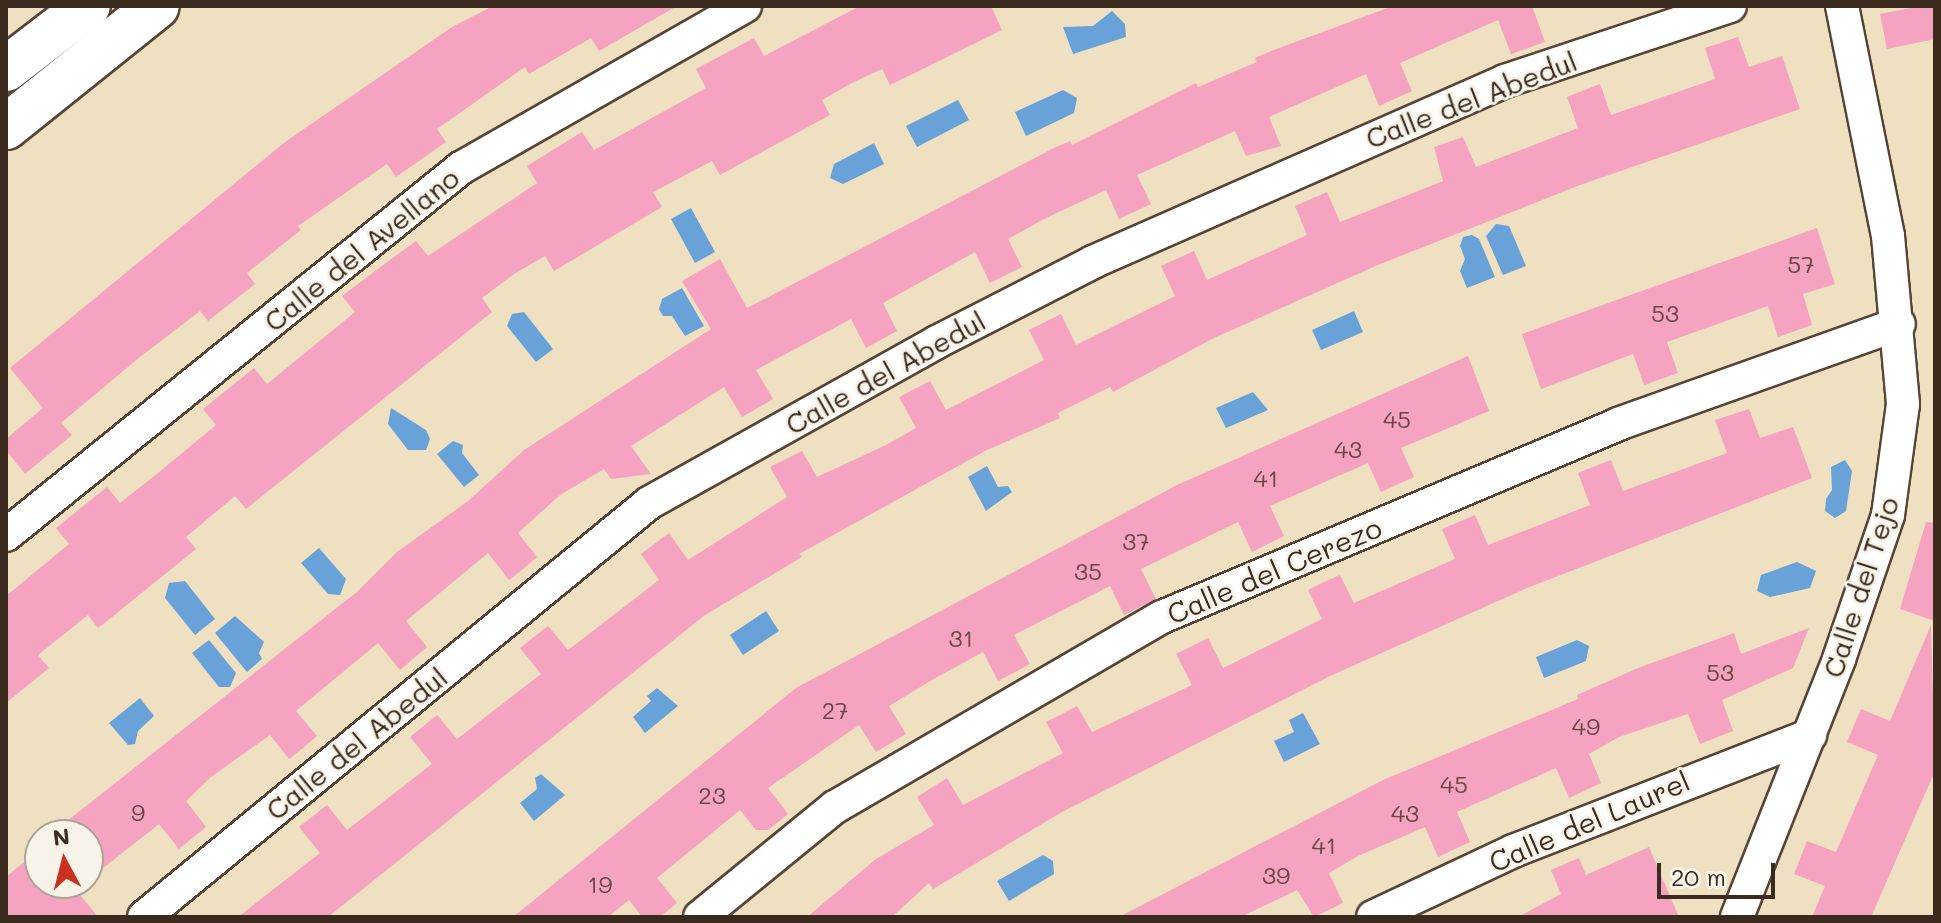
<!DOCTYPE html>
<style>
body{margin:0}
#map{position:relative;width:1941px;height:923px;overflow:hidden;background:#eee0c0;font-family:Mali,sans-serif}
div>[style]{position:absolute}
[style*='--x']{left:calc(var(--x)*1px);top:calc(var(--y)*1px);width:calc(var(--w)*1px);rotate:calc(var(--a)*1deg)}
.water>*{inset:0;background:#68a2d8}
.building>*{inset:0;background:#f5a3c1}
.roads{filter:drop-shadow(2px 0 #564536) drop-shadow(-2px 0 #564536) drop-shadow(0 2px #564536) drop-shadow(0 -2px #564536)}
.street>*{height:32px;margin:-16px;padding:0 16px;transform-origin:16px;border-radius:16px;background:#fff}
.secondary>*{height:44px;margin:-22px;padding:0 22px;transform-origin:22px;border-radius:22px;background:#fff}
span{translate:-50% -50%;white-space:nowrap;text-align:center;line-height:1.15;-webkit-text-stroke:6px #f7f3e8;paint-order:stroke}
.number-label{font-size:24px;color:#6a4847}
.number-label span{-webkit-text-stroke-width:0}
.street-label{font-size:28px;color:#3b2a1e}
.frame{position:absolute;inset:0;border:8px solid #3b2a1e;pointer-events:none}
.north{position:absolute;left:24px;top:819px;width:80px;height:80px;box-sizing:border-box;background:#f7f3e8;border:2px solid #aca397;border-radius:50%;rotate:353deg;font-size:22px;font-weight:700;line-height:32px;text-align:center;color:#3b2a1e}
.north::after{content:'';display:block;margin:auto;width:28px;height:36px;background:#c8321e;clip-path:polygon(50% 0,100% 100%,50% 72%,0 100%)}
.scale{position:absolute;left:1657px;top:863px;width:118px;height:36px;box-sizing:border-box;border:4px solid #3b2a1e;border-top:0;padding-left:10px;font-size:24px;line-height:28px;white-space:nowrap;color:#3b2a1e;-webkit-text-stroke:6px #f7f3e8;paint-order:stroke}
</style>
<div id="map">
<div class="water">
<i style="clip-path:polygon(1112px 11px,1125px 24px,1126px 37px,1073px 54px,1063px 27px,1093px 26px)"></i>
<i style="clip-path:polygon(1063px 90px,1077px 98px,1074px 113px,1026px 136px,1015px 112px)"></i>
<i style="clip-path:polygon(958px 100px,969px 120px,917px 147px,906px 126px)"></i>
<i style="clip-path:polygon(874px 143px,884px 164px,843px 184px,830px 178px,834px 164px)"></i>
<i style="clip-path:polygon(691px 208px,715px 252px,695px 263px,671px 219px)"></i>
<i style="clip-path:polygon(1496px 224px,1509px 226px,1526px 266px,1503px 275px,1486px 236px)"></i>
<i style="clip-path:polygon(1472px 235px,1479px 239px,1495px 277px,1467px 288px,1460px 271px,1465px 259px,1460px 246px,1463px 237px)"></i>
<i style="clip-path:polygon(682px 288px,704px 326px,685px 336px,672px 316px,663px 316px,659px 309px,662px 299px)"></i>
<i style="clip-path:polygon(1354px 311px,1363px 332px,1321px 350px,1312px 330px)"></i>
<i style="clip-path:polygon(524px 312px,553px 349px,536px 362px,507px 326px,512px 314px)"></i>
<i style="clip-path:polygon(1253px 392px,1268px 410px,1226px 428px,1216px 408px)"></i>
<i style="clip-path:polygon(391px 408px,426px 430px,430px 439px,426px 450px,408px 450px,388px 424px)"></i>
<i style="clip-path:polygon(453px 441px,463px 445px,462px 453px,479px 475px,464px 487px,437px 454px)"></i>
<i style="clip-path:polygon(1845px 460px,1852px 471px,1846px 511px,1835px 518px,1825px 511px,1826px 499px,1832px 490px,1831px 467px)"></i>
<i style="clip-path:polygon(987px 466px,998px 487px,1008px 486px,1012px 492px,986px 511px,968px 477px)"></i>
<i style="clip-path:polygon(319px 548px,346px 579px,340px 595px,328px 594px,301px 563px)"></i>
<i style="clip-path:polygon(1797px 562px,1816px 571px,1810px 588px,1770px 597px,1757px 591px,1761px 575px)"></i>
<i style="clip-path:polygon(185px 581px,215px 619px,195px 635px,165px 598px,169px 583px)"></i>
<i style="clip-path:polygon(766px 611px,779px 631px,743px 655px,730px 635px)"></i>
<i style="clip-path:polygon(235px 616px,264px 642px,259px 653px,262px 659px,247px 672px,215px 633px)"></i>
<i style="clip-path:polygon(209px 640px,236px 673px,230px 687px,219px 687px,192px 653px)"></i>
<i style="clip-path:polygon(1577px 640px,1589px 646px,1586px 661px,1544px 678px,1536px 657px)"></i>
<i style="clip-path:polygon(657px 688px,678px 706px,645px 733px,633px 717px,651px 701px,647px 696px)"></i>
<i style="clip-path:polygon(140px 698px,154px 716px,138px 731px,135px 744px,128px 745px,109px 723px)"></i>
<i style="clip-path:polygon(1303px 713px,1320px 744px,1284px 762px,1274px 741px,1294px 732px,1289px 720px)"></i>
<i style="clip-path:polygon(541px 774px,565px 795px,534px 821px,520px 803px,537px 789px,535px 778px)"></i>
<i style="clip-path:polygon(1043px 855px,1053px 861px,1054px 874px,1009px 901px,997px 881px)"></i>
</div>
<div class="building">
<i style="clip-path:polygon(493px 6px,677px 6px,599px 51px,591px 38px,529px 74px,525px 67px,437px 129px,446px 142px,396px 177px,387px 164px,298px 226px,301px 230px,247px 273px,255px 284px,208px 321px,200px 311px,140px 357px,61px 423px,72px 435px,25px 474px,6px 450px,6px 439px,43px 408px,10px 368px,285px 142px,452px 27px)"></i>
<i style="clip-path:polygon(860px 6px,991px 6px,1002px 30px,890px 85px,882px 69px,852px 83px,822px 100px,830px 115px,720px 175px,712px 161px,653px 192px,662px 207px,554px 271px,545px 256px,514px 274px,482px 298px,492px 312px,246px 509px,235px 496px,186px 537px,196px 549px,112px 617px,98px 628px,88px 615px,38px 655px,49px 668px,6px 703px,6px 596px,69px 544px,56px 528px,107px 487px,120px 503px,158px 473px,216px 425px,203px 409px,254px 368px,267px 384px,355px 312px,342px 296px,394px 257px,416px 241px,428px 256px,537px 183px,527px 166px,582px 132px,594px 150px,706px 88px,696px 69px,754px 38px,764px 56px)"></i>
<i style="clip-path:polygon(1393px 6px,1532px 6px,1545px 42px,1511px 54px,1498px 20px,1400px 63px,1412px 91px,1379px 106px,1366px 74px,1269px 117px,1281px 146px,1246px 156px,1235px 131px,1137px 175px,1151px 204px,1119px 219px,1106px 190px,1046px 218px,1008px 239px,1022px 267px,990px 283px,975px 252px,883px 303px,897px 331px,866px 348px,851px 319px,756px 370px,773px 399px,742px 417px,724px 387px,631px 446px,651px 474px,611px 479px,604px 469px,560px 495px,518px 533px,537px 557px,523px 569px,509px 580px,488px 553px,406px 621px,427px 647px,400px 670px,378px 643px,296px 711px,317px 736px,303px 748px,289px 759px,270px 735px,211px 777px,186px 801px,206px 827px,179px 849px,159px 824px,88px 880px,88px 835px,52px 833px,358px 591px,397px 552px,468px 501px,524px 450px,711px 329px,682px 281px,720px 259px,747px 308px,1054px 148px,1070px 141px,1072px 145px,1196px 83px,1198px 87px,1257px 62px,1255px 58px,1271px 51px)"></i>
<i style="clip-path:polygon(1921px 6px,1935px 6px,1935px 39px,1887px 49px,1880px 14px)"></i>
<i style="clip-path:polygon(1738px 37px,1749px 67px,1782px 56px,1800px 109px,1580px 185px,1378px 265px,1214px 338px,1113px 392px,1110px 387px,1058px 413px,1060px 418px,987px 450px,799px 554px,802px 557px,705px 615px,328px 917px,238px 917px,320px 853px,299px 827px,327px 805px,347px 830px,432px 764px,410px 737px,437px 715px,457px 739px,541px 674px,520px 648px,535px 636px,548px 626px,568px 650px,659px 580px,641px 554px,669px 533px,688px 560px,787px 497px,770px 467px,802px 451px,817px 477px,886px 445px,916px 428px,899px 397px,930px 381px,946px 410px,1044px 360px,1029px 330px,1061px 314px,1076px 345px,1175px 296px,1161px 266px,1194px 251px,1207px 280px,1307px 235px,1295px 206px,1327px 192px,1340px 222px,1443px 181px,1434px 147px,1463px 137px,1476px 167px,1578px 128px,1567px 97px,1600px 84px,1611px 115px,1715px 79px,1705px 48px)"></i>
<i style="clip-path:polygon(1817px 228px,1835px 284px,1803px 294px,1812px 325px,1778px 337px,1768px 306px,1667px 342px,1678px 373px,1644px 385px,1633px 354px,1541px 389px,1522px 334px)"></i>
<i style="clip-path:polygon(1468px 356px,1489px 411px,1401px 448px,1414px 477px,1381px 492px,1368px 463px,1270px 506px,1284px 536px,1252px 552px,1238px 522px,1141px 569px,1156px 599px,1124px 615px,1110px 586px,1014px 635px,1030px 664px,998px 681px,983px 652px,932px 680px,889px 706px,906px 734px,876px 752px,859px 725px,768px 788px,788px 814px,768px 830px,756px 830px,740px 810px,657px 878px,677px 903px,660px 917px,642px 917px,629px 900px,608px 917px,513px 917px,796px 688px,1177px 485px)"></i>
<i style="clip-path:polygon(1749px 409px,1760px 438px,1793px 427px,1812px 478px,1527px 588px,1330px 676px,1062px 812px,933px 889px,929px 883px,892px 917px,807px 917px,876px 859px,934px 825px,917px 797px,947px 778px,963px 805px,1063px 753px,1046px 722px,1062px 714px,1077px 706px,1092px 732px,1192px 685px,1176px 654px,1208px 638px,1223px 668px,1322px 619px,1308px 590px,1324px 582px,1340px 575px,1354px 603px,1455px 559px,1442px 529px,1475px 515px,1488px 545px,1590px 505px,1578px 473px,1611px 460px,1623px 491px,1727px 453px,1715px 420px)"></i>
<i style="clip-path:polygon(1926px 522px,1935px 523px,1935px 621px,1900px 609px)"></i>
<i style="clip-path:polygon(1931px 625px,1935px 771px,1871px 917px,1812px 917px,1825px 886px,1794px 874px,1807px 841px,1836px 852px,1878px 755px,1847px 742px,1861px 709px,1890px 721px)"></i>
<i style="clip-path:polygon(1809px 628px,1793px 668px,1722px 700px,1733px 731px,1700px 744px,1688px 714px,1619px 737px,1589px 754px,1601px 783px,1569px 798px,1556px 768px,1457px 812px,1470px 842px,1438px 857px,1425px 827px,1358px 856px,1329px 873px,1343px 903px,1314px 917px,1297px 890px,1241px 917px,1119px 917px,1383px 780px,1578px 699px,1577px 695px,1638px 668px,1734px 633px,1741px 654px)"></i>
<i style="clip-path:polygon(1649px 847px,1679px 917px,1518px 917px,1561px 894px,1551px 870px,1579px 858px,1586px 875px)"></i>
<i style="clip-path:polygon(40px 849px,40px 883px,84px 883px,76px 890px,98px 917px,6px 917px,6px 877px)"></i>
</div>
<div class="roads">
<div class="street">
<i style="--x:6;--y:535;--w:585;--a:-38.89"></i>
<i style="--x:461;--y:168;--w:327;--a:-29.7"></i>
<i style="--x:144;--y:917;--w:653;--a:-39.34"></i>
<i style="--x:649;--y:503;--w:330;--a:-29.2"></i>
<i style="--x:937;--y:342;--w:175;--a:-27.1"></i>
<i style="--x:1093;--y:262;--w:450;--a:-23.7"></i>
<i style="--x:1505;--y:81;--w:237;--a:-18.4"></i>
<i style="--x:700;--y:917;--w:174;--a:-39.2"></i>
<i style="--x:835;--y:807;--w:378;--a:-30.2"></i>
<i style="--x:1162;--y:617;--w:495;--a:-22.9"></i>
<i style="--x:1618;--y:424;--w:298;--a:-19.6"></i>
<i style="--x:1373;--y:917;--w:155;--a:-25.2"></i>
<i style="--x:1513;--y:851;--w:319;--a:-21.3"></i>
<i style="--x:1737;--y:917;--w:277;--a:-68.4"></i>
<i style="--x:1839;--y:659;--w:152;--a:-71.2"></i>
<i style="--x:1888;--y:515;--w:112;--a:-82.3"></i>
<i style="--x:1903;--y:404;--w:169;--a:-95.1"></i>
<i style="--x:1888;--y:236;--w:235;--a:-101.3"></i>
</div>
<div class="secondary">
<i style="--x:6;--y:69;--w:103;--a:-37.5"></i>
<i style="--x:6;--y:127;--w:193;--a:-38.7"></i>
</div>
</div>
<div class="number-label">
<span style="left:1801px;top:264px">57</span>
<span style="left:1665px;top:313px">53</span>
<span style="left:1397px;top:419px">45</span>
<span style="left:1348px;top:449px">43</span>
<span style="left:1266px;top:478px">41</span>
<span style="left:1136px;top:541px">37</span>
<span style="left:1088px;top:571px">35</span>
<span style="left:961px;top:638px">31</span>
<span style="left:1720px;top:672px">53</span>
<span style="left:835px;top:710px">27</span>
<span style="left:1586px;top:726px">49</span>
<span style="left:1454px;top:784px">45</span>
<span style="left:712px;top:795px">23</span>
<span style="left:138px;top:812px">9</span>
<span style="left:1405px;top:813px">43</span>
<span style="left:1324px;top:845px">41</span>
<span style="left:1276px;top:875px">39</span>
<span style="left:600px;top:884px">19</span>
</div>
<div class="street-label">
<span style="left:1471px;top:99px;rotate:-21deg">Calle del Abedul</span>
<span style="left:361px;top:249px;rotate:-39deg">Calle del Avellano</span>
<span style="left:885px;top:372px;rotate:-29deg">Calle del Abedul</span>
<span style="left:1274px;top:570px;rotate:-23deg">Calle del Cerezo</span>
<span style="left:1860px;top:587px;rotate:-72deg">Calle del Tejo</span>
<span style="left:356px;top:743px;rotate:-39deg">Calle del Abedul</span>
<span style="left:1589px;top:821px;rotate:-23deg">Calle del Laurel</span>
</div>
<div class="frame"></div>
<div class="north">N</div>
<div class="scale">20 m</div>
</div>
